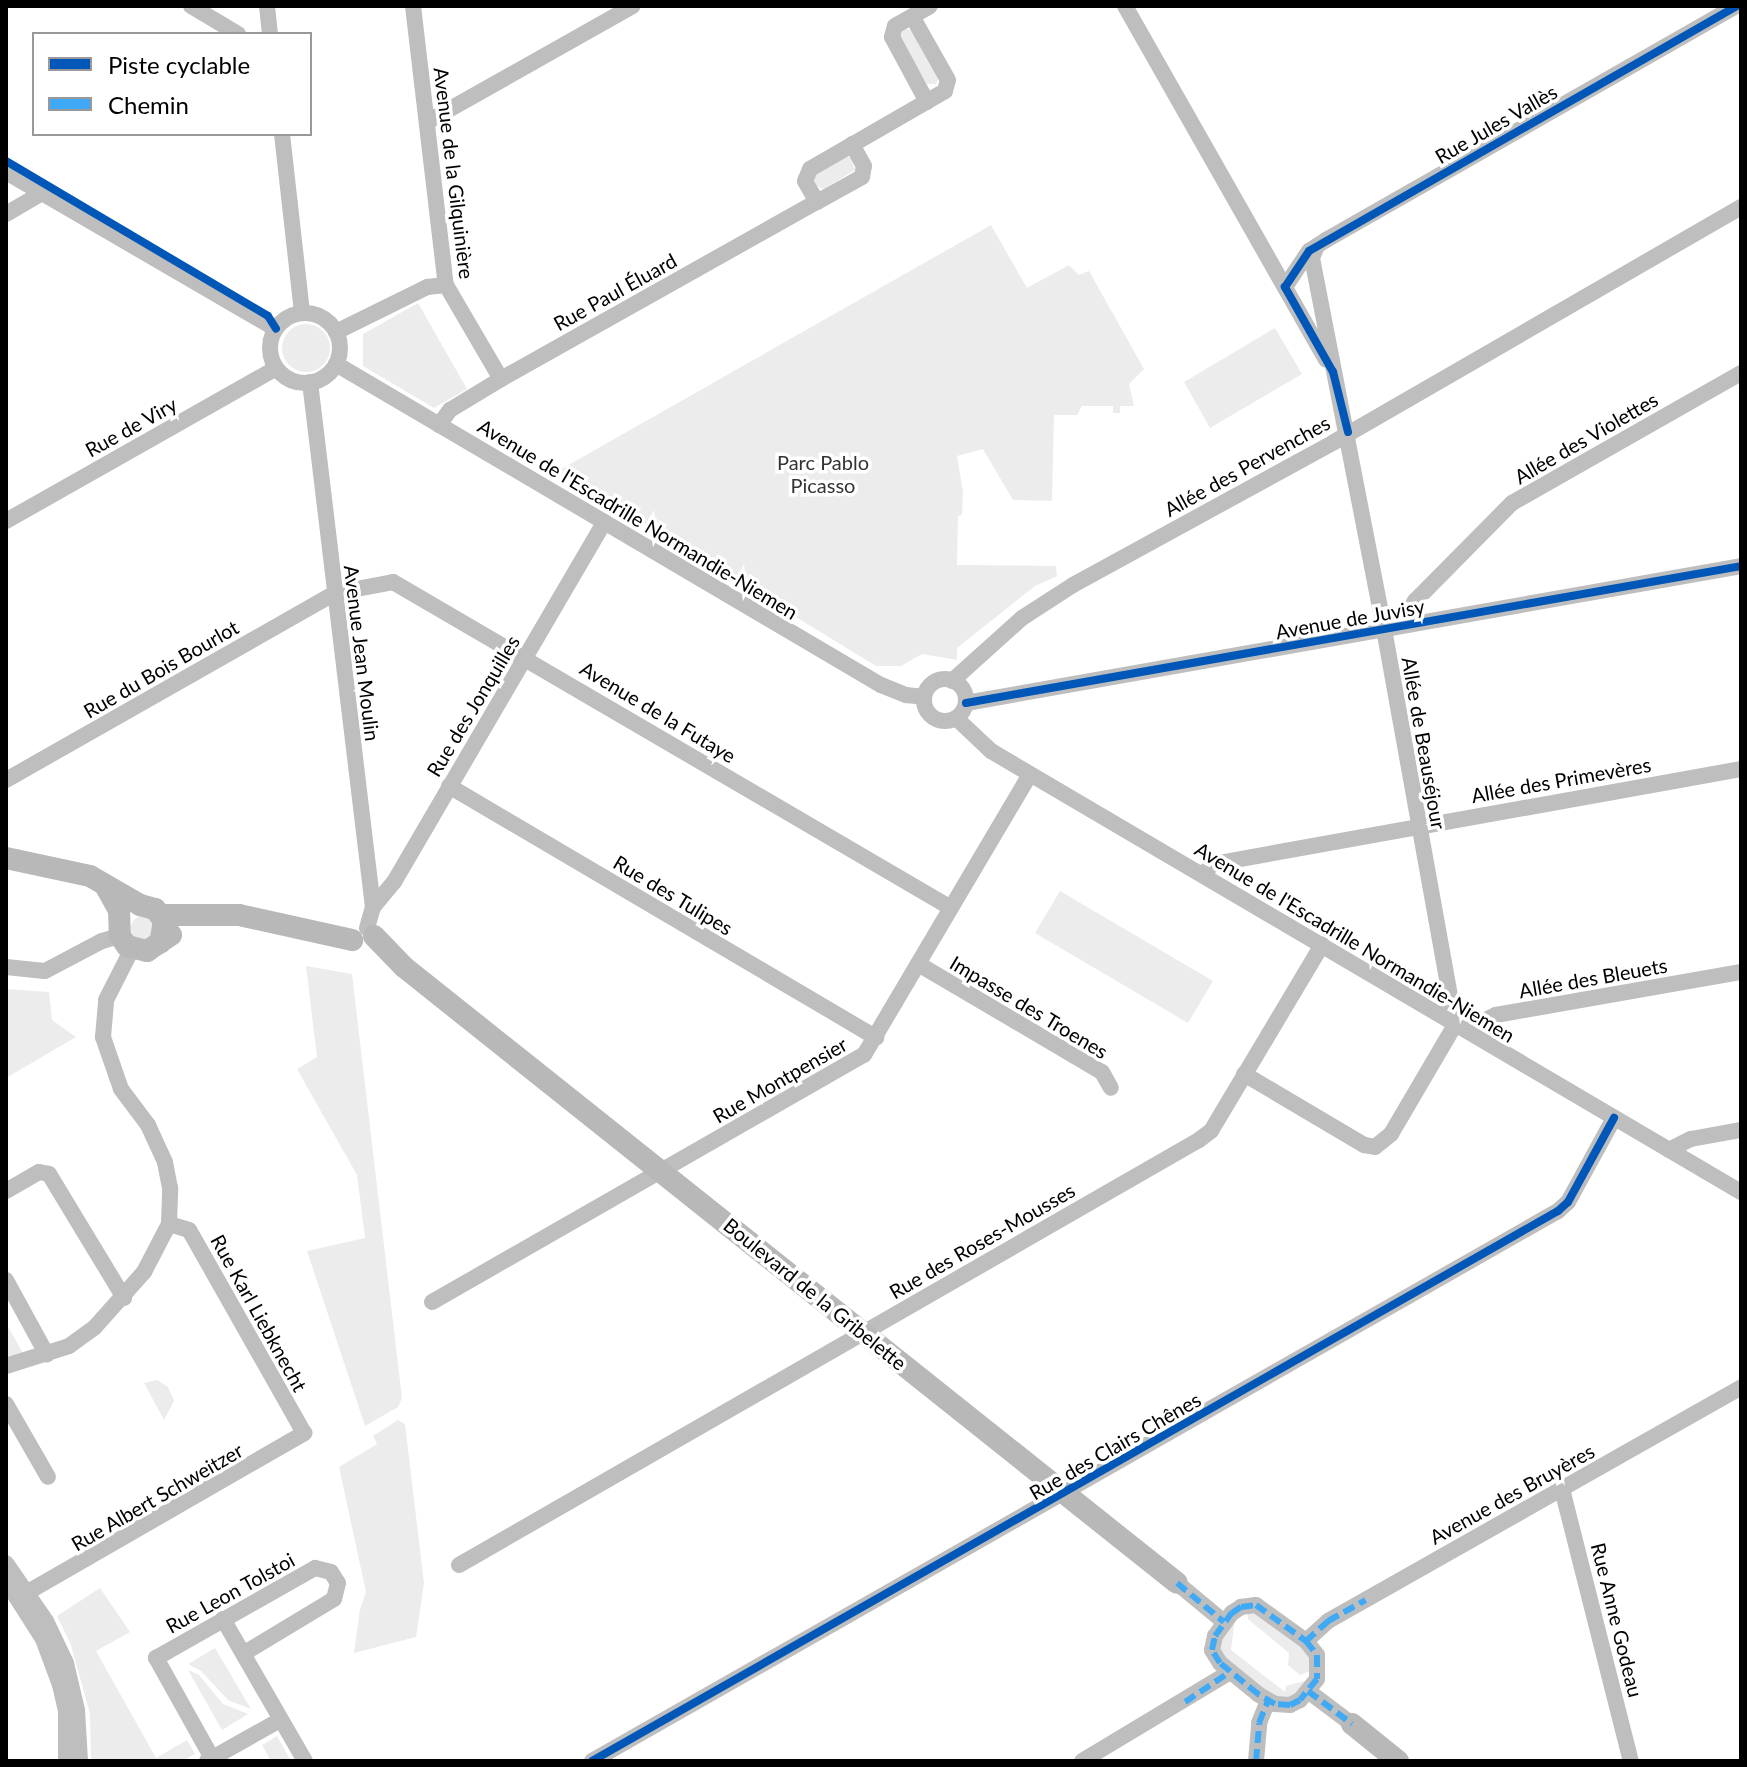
<!DOCTYPE html>
<meta charset="utf-8">
<style>
body{margin:0}
#map{position:relative;width:1747px;height:1767px;overflow:hidden;background:#fff;font-family:Lato,sans-serif}
div>[style]{position:absolute}
[style*='--x']{left:calc(var(--x)*1px);top:calc(var(--y)*1px);width:calc(var(--w)*1px);rotate:calc(var(--a)*1deg)}
.green>*{inset:0;background:#ececec}
.round{border-radius:50%}
.minor>*{height:16px;margin:-8px;padding:0 8px;transform-origin:8px;border-radius:8px;background:#bebebe}
.minor>.ring{margin:-8px;padding:0;box-sizing:content-box;background:none;border:16px solid #bebebe;border-radius:50%}
.secondary>*{height:22px;margin:-11px;padding:0 11px;transform-origin:11px;border-radius:11px;background:#b8b8b8}
.quiet>*{height:6px;margin-top:-3px;transform-origin:0;background:repeating-linear-gradient(90deg,#3fa9f5 0 12px,transparent 0 18px)}
.cycleway>*{height:8px;margin:-4px;padding:0 4px;transform-origin:4px;border-radius:4px;background:#0057b8}
span{translate:-50% -50%;white-space:nowrap;text-align:center;line-height:1.15;-webkit-text-stroke:7px #fff;paint-order:stroke}
.street-label{font-size:20px;color:#000}
.park-label{font-size:20px;color:#333}
.frame{position:absolute;inset:0;border:8px solid #000;pointer-events:none}
.legend{position:absolute;left:32px;top:32px;width:280px;height:104px;box-sizing:border-box;background:#fff;border:2px solid #999;margin:0;padding:10px 14px;list-style:none;font-size:24px;color:#000}
.legend li{display:flex;align-items:center;gap:16px;height:40px}
.legend b{width:40px;border:2px solid #999}
</style>
<div id="map">
<div class="green">
<i style="clip-path:polygon(903px 28px,914px 31px,940px 76px,936px 84px,927px 84px,900px 39px)"></i>
<i style="clip-path:polygon(846px 156px,851px 158px,855px 170px,824px 189px,814px 185px,815px 175px)"></i>
<i style="clip-path:polygon(991px 225px,1027px 288px,1069px 265px,1079px 275px,1089px 271px,1144px 369px,1129px 384px,1134px 406px,1120px 406px,1120px 413px,1113px 413px,1113px 406px,1082px 406px,1077px 415px,1054px 415px,1052px 501px,1013px 500px,983px 449px,957px 456px,963px 492px,962px 515px,958px 516px,957px 565px,1056px 566px,1057px 576px,1035px 586px,957px 648px,957px 660px,922px 654px,901px 666px,876px 666px,562px 474px,557px 479px,549px 476px)"></i>
<i style="clip-path:polygon(418px 303px,467px 389px,434px 408px,363px 366px,363px 334px)"></i>
<i class="round" style="left:282px;top:324px;width:48px;height:48px"></i>
<i style="clip-path:polygon(1275px 328px,1302px 374px,1210px 428px,1184px 382px)"></i>
<i style="clip-path:polygon(1060px 891px,1213px 981px,1188px 1023px,1035px 933px)"></i>
<i class="round" style="left:131px;top:916px;width:24px;height:24px"></i>
<i style="clip-path:polygon(306px 966px,352px 974px,402px 1398px,398px 1407px,365px 1426px,307px 1251px,365px 1238px,357px 1175px,297px 1069px,317px 1057px)"></i>
<i style="clip-path:polygon(6px 989px,49px 992px,52px 1020px,76px 1037px,6px 1078px)"></i>
<i style="clip-path:polygon(6px 1323px,25px 1357px,6px 1360px)"></i>
<i style="clip-path:polygon(157px 1380px,168px 1387px,174px 1401px,164px 1420px,144px 1383px)"></i>
<i style="clip-path:polygon(398px 1420px,405px 1424px,424px 1583px,416px 1637px,354px 1653px,360px 1609px,366px 1592px,339px 1467px,377px 1444px,373px 1436px)"></i>
<i style="clip-path:polygon(100px 1588px,130px 1632px,96px 1651px,156px 1758px,187px 1740px,195px 1754px,183px 1761px,91px 1761px,90px 1714px,71px 1645px,57px 1616px)"></i>
<i style="clip-path:polygon(1247px 1611px,1256px 1611px,1307px 1649px,1314px 1669px,1300px 1675px,1288px 1665px,1289px 1653px,1248px 1619px)"></i>
<i style="clip-path:polygon(1235px 1617px,1231px 1650px,1285px 1692px,1286px 1686px,1311px 1679px,1294px 1698px,1276px 1700px,1219px 1653px,1219px 1640px)"></i>
<i style="clip-path:polygon(215px 1648px,251px 1709px,228px 1700px,201px 1671px,188px 1664px)"></i>
<i style="clip-path:polygon(188px 1670px,199px 1675px,223px 1704px,248px 1714px,222px 1730px)"></i>
<i style="clip-path:polygon(277px 1736px,291px 1761px,271px 1761px,262px 1745px)"></i>
</div>
<div class="minor">
<i style="--x:191;--y:6;--w:55;--a:30.8"></i>
<i style="--x:267;--y:6;--w:28;--a:84"></i>
<i style="--x:413;--y:6;--w:281;--a:83.3"></i>
<i style="--x:446;--y:285;--w:109;--a:59.7"></i>
<i style="--x:1125;--y:6;--w:407;--a:60.4"></i>
<i style="--x:927;--y:102;--w:74;--a:-118.3"></i>
<i style="--x:892;--y:37;--w:11;--a:-75"></i>
<i style="--x:895;--y:26;--w:40;--a:-29.7"></i>
<i style="--x:427;--y:122;--w:236;--a:-29.4"></i>
<i style="--x:282;--y:134;--w:180;--a:83.6"></i>
<i style="--x:6;--y:172;--w:312;--a:30.2"></i>
<i style="--x:817;--y:202;--w:51;--a:-29.1"></i>
<i style="--x:862;--y:177;--w:11;--a:-80"></i>
<i style="--x:864;--y:166;--w:25;--a:-119"></i>
<i style="--x:6;--y:214;--w:42;--a:-30.3"></i>
<i style="--x:1317;--y:246;--w:13;--a:113"></i>
<i style="--x:1312;--y:258;--w:378;--a:79"></i>
<i style="--x:1384;--y:629;--w:369;--a:79.8"></i>
<i style="--x:1449;--y:992;--w:24;--a:90"></i>
<i style="--x:1449;--y:1016;--w:9;--a:54"></i>
<i style="--x:1285;--y:287;--w:43;--a:-56.3"></i>
<i style="--x:1309;--y:251;--w:20;--a:-33"></i>
<i style="--x:1326;--y:240;--w:473;--a:-29.7"></i>
<i class="ring" style="left:270px;top:313px;width:54px;height:54px"></i>
<i style="--x:336;--y:332;--w:102;--a:-26.3"></i>
<i style="--x:427;--y:287;--w:19;--a:-6"></i>
<i style="--x:336;--y:364;--w:633;--a:30.5"></i>
<i style="--x:881;--y:685;--w:27;--a:22"></i>
<i style="--x:906;--y:695;--w:18;--a:6"></i>
<i style="--x:310;--y:382;--w:529;--a:83.16"></i>
<i style="--x:373;--y:907;--w:22;--a:106"></i>
<i style="--x:439;--y:425;--w:19;--a:-54"></i>
<i style="--x:450;--y:410;--w:60;--a:-31.3"></i>
<i style="--x:501;--y:379;--w:362;--a:-29.3"></i>
<i style="--x:817;--y:202;--w:24;--a:-120"></i>
<i style="--x:805;--y:181;--w:13;--a:-67"></i>
<i style="--x:810;--y:169;--w:156;--a:-30"></i>
<i style="--x:945;--y:91;--w:11;--a:-75"></i>
<i style="--x:948;--y:80;--w:73;--a:-119.4"></i>
<i style="--x:6;--y:521;--w:310;--a:-29.5"></i>
<i style="--x:1401;--y:625;--w:28;--a:-60"></i>
<i style="--x:1415;--y:601;--w:138;--a:-45.3"></i>
<i style="--x:1512;--y:503;--w:263;--a:-29.6"></i>
<i class="ring" style="left:924px;top:679px;width:26px;height:26px"></i>
<i style="--x:952;--y:681;--w:94;--a:-42"></i>
<i style="--x:1022;--y:618;--w:61;--a:-32.9"></i>
<i style="--x:1073;--y:585;--w:298;--a:-28.7"></i>
<i style="--x:1334;--y:442;--w:470;--a:-30"></i>
<i style="--x:966;--y:703;--w:787;--a:-10.02"></i>
<i style="--x:956;--y:718;--w:48;--a:43.3"></i>
<i style="--x:991;--y:751;--w:870;--a:30.46"></i>
<i style="--x:6;--y:780;--w:378;--a:-29.6"></i>
<i style="--x:335;--y:593;--w:59;--a:-10.7"></i>
<i style="--x:393;--y:582;--w:646;--a:30.29"></i>
<i style="--x:449;--y:786;--w:496;--a:30.5"></i>
<i style="--x:1203;--y:874;--w:14;--a:-45"></i>
<i style="--x:1213;--y:864;--w:536;--a:-10.2"></i>
<i style="--x:373;--y:907;--w:33;--a:-50"></i>
<i style="--x:394;--y:882;--w:417;--a:-59.7"></i>
<i style="--x:920;--y:965;--w:211;--a:30.5"></i>
<i style="--x:1102;--y:1072;--w:18;--a:61"></i>
<i style="--x:6;--y:967;--w:39;--a:6"></i>
<i style="--x:45;--y:971;--w:64;--a:-27.8"></i>
<i style="--x:102;--y:941;--w:19;--a:-16"></i>
<i style="--x:1457;--y:1025;--w:14;--a:8"></i>
<i style="--x:1471;--y:1027;--w:28;--a:-26"></i>
<i style="--x:1496;--y:1015;--w:249;--a:-10"></i>
<i style="--x:1244;--y:1074;--w:139;--a:30.6"></i>
<i style="--x:1364;--y:1145;--w:11;--a:10"></i>
<i style="--x:1375;--y:1147;--w:21;--a:-39"></i>
<i style="--x:1391;--y:1134;--w:126;--a:-59.6"></i>
<i style="--x:1669;--y:1150;--w:25;--a:-27"></i>
<i style="--x:1691;--y:1139;--w:51;--a:-10.2"></i>
<i style="--x:6;--y:1191;--w:38;--a:-30"></i>
<i style="--x:39;--y:1172;--w:10;--a:11"></i>
<i style="--x:49;--y:1174;--w:145;--a:58.8"></i>
<i style="--x:6;--y:1280;--w:85;--a:61.3"></i>
<i style="--x:432;--y:1302;--w:498;--a:-29.8"></i>
<i style="--x:864;--y:1055;--w:326;--a:-59.4"></i>
<i style="--x:6;--y:1366;--w:66;--a:-17.6"></i>
<i style="--x:69;--y:1346;--w:32;--a:-36"></i>
<i style="--x:95;--y:1327;--w:74;--a:-48.3"></i>
<i style="--x:144;--y:1272;--w:54;--a:-62.5"></i>
<i style="--x:169;--y:1224;--w:36;--a:-88"></i>
<i style="--x:170;--y:1188;--w:26;--a:-101"></i>
<i style="--x:165;--y:1162;--w:41;--a:-114.7"></i>
<i style="--x:148;--y:1125;--w:45;--a:-126.9"></i>
<i style="--x:121;--y:1089;--w:55;--a:-109.1"></i>
<i style="--x:103;--y:1037;--w:37;--a:-85"></i>
<i style="--x:106;--y:1000;--w:57;--a:-63"></i>
<i style="--x:6;--y:1404;--w:84;--a:60.1"></i>
<i style="--x:1562;--y:1489;--w:281;--a:75.8"></i>
<i style="--x:6;--y:1563;--w:70;--a:55.4"></i>
<i style="--x:46;--y:1621;--w:47;--a:64.5"></i>
<i style="--x:66;--y:1663;--w:48;--a:76.8"></i>
<i style="--x:77;--y:1710;--w:51;--a:86.6"></i>
<i style="--x:459;--y:1565;--w:853;--a:-29.87"></i>
<i style="--x:1199;--y:1140;--w:15;--a:-37"></i>
<i style="--x:1211;--y:1131;--w:217;--a:-59.2"></i>
<i style="--x:6;--y:1581;--w:69;--a:57.5"></i>
<i style="--x:43;--y:1639;--w:49;--a:69.7"></i>
<i style="--x:60;--y:1685;--w:28;--a:77"></i>
<i style="--x:66;--y:1712;--w:49;--a:90"></i>
<i style="--x:1177;--y:1583;--w:61;--a:39.7"></i>
<i style="--x:28;--y:1592;--w:319;--a:-29.9"></i>
<i style="--x:304;--y:1433;--w:233;--a:-119.5"></i>
<i style="--x:189;--y:1230;--w:21;--a:-163"></i>
<i style="--x:1256;--y:1605;--w:62;--a:35.8"></i>
<i style="--x:1306;--y:1641;--w:18;--a:52"></i>
<i style="--x:1317;--y:1655;--w:24;--a:90"></i>
<i style="--x:1317;--y:1679;--w:27;--a:129"></i>
<i style="--x:1300;--y:1700;--w:11;--a:153"></i>
<i style="--x:1290;--y:1705;--w:15;--a:-176"></i>
<i style="--x:1275;--y:1704;--w:20;--a:-150"></i>
<i style="--x:1258;--y:1694;--w:49;--a:-140.8"></i>
<i style="--x:1220;--y:1663;--w:15;--a:-122"></i>
<i style="--x:1212;--y:1650;--w:14;--a:-78"></i>
<i style="--x:1215;--y:1636;--w:29;--a:-54"></i>
<i style="--x:1232;--y:1613;--w:11;--a:-34"></i>
<i style="--x:1241;--y:1607;--w:15;--a:-8"></i>
<i style="--x:223;--y:1619;--w:164;--a:60"></i>
<i style="--x:1306;--y:1641;--w:30;--a:-42"></i>
<i style="--x:1328;--y:1621;--w:475;--a:-29.5"></i>
<i style="--x:1308;--y:1691;--w:55;--a:36.9"></i>
<i style="--x:212;--y:1758;--w:115;--a:-119.2"></i>
<i style="--x:156;--y:1658;--w:183;--a:-29.5"></i>
<i style="--x:315;--y:1568;--w:16;--a:14"></i>
<i style="--x:331;--y:1572;--w:13;--a:58"></i>
<i style="--x:338;--y:1583;--w:16;--a:104"></i>
<i style="--x:334;--y:1599;--w:106;--a:148.9"></i>
<i style="--x:207;--y:1761;--w:84;--a:-29.3"></i>
<i style="--x:592;--y:1761;--w:1112;--a:-29.66"></i>
<i style="--x:1558;--y:1211;--w:13;--a:-42"></i>
<i style="--x:1568;--y:1202;--w:96;--a:-61.3"></i>
<i style="--x:1082;--y:1761;--w:173;--a:-31"></i>
<i style="--x:1256;--y:1761;--w:38;--a:-85"></i>
<i style="--x:1259;--y:1723;--w:24;--a:-68"></i>
</div>
<div class="secondary">
<i style="--x:6;--y:858;--w:86;--a:12.1"></i>
<i style="--x:90;--y:876;--w:58;--a:30.1"></i>
<i style="--x:140;--y:905;--w:16;--a:15"></i>
<i style="--x:155;--y:909;--w:15;--a:53"></i>
<i style="--x:164;--y:921;--w:22;--a:100"></i>
<i style="--x:106;--y:887;--w:26;--a:61"></i>
<i style="--x:119;--y:910;--w:26;--a:88"></i>
<i style="--x:120;--y:936;--w:12;--a:55"></i>
<i style="--x:127;--y:946;--w:21;--a:14"></i>
<i style="--x:147;--y:951;--w:29;--a:-34"></i>
<i style="--x:160;--y:915;--w:79;--a:0"></i>
<i style="--x:239;--y:915;--w:116;--a:12.5"></i>
<i style="--x:374;--y:936;--w:43;--a:45.9"></i>
<i style="--x:404;--y:967;--w:988;--a:38.55"></i>
<i style="--x:1352;--y:1724;--w:59;--a:38.8"></i>
</div>
<div class="quiet">
<i style="--x:1177;--y:1583;--w:61;--a:39.7"></i>
<i style="--x:1256;--y:1605;--w:62;--a:35.8"></i>
<i style="--x:1306;--y:1641;--w:18;--a:52"></i>
<i style="--x:1317;--y:1655;--w:24;--a:90"></i>
<i style="--x:1317;--y:1679;--w:27;--a:129"></i>
<i style="--x:1300;--y:1700;--w:11;--a:153"></i>
<i style="--x:1290;--y:1705;--w:15;--a:-176"></i>
<i style="--x:1275;--y:1704;--w:20;--a:-150"></i>
<i style="--x:1258;--y:1694;--w:49;--a:-140.8"></i>
<i style="--x:1220;--y:1663;--w:15;--a:-122"></i>
<i style="--x:1212;--y:1650;--w:14;--a:-78"></i>
<i style="--x:1215;--y:1636;--w:29;--a:-54"></i>
<i style="--x:1232;--y:1613;--w:11;--a:-34"></i>
<i style="--x:1241;--y:1607;--w:15;--a:-8"></i>
<i style="--x:1306;--y:1641;--w:30;--a:-42"></i>
<i style="--x:1328;--y:1621;--w:43;--a:-28.9"></i>
<i style="--x:1308;--y:1691;--w:55;--a:36.9"></i>
<i style="--x:1185;--y:1702;--w:54;--a:-33.7"></i>
<i style="--x:1256;--y:1761;--w:38;--a:-85"></i>
<i style="--x:1259;--y:1723;--w:24;--a:-68"></i>
</div>
<div class="cycleway">
<i style="--x:6;--y:161;--w:304;--a:30.6"></i>
<i style="--x:268;--y:316;--w:15;--a:58"></i>
<i style="--x:1348;--y:432;--w:62;--a:-104"></i>
<i style="--x:1333;--y:372;--w:98;--a:-119.5"></i>
<i style="--x:1285;--y:287;--w:43;--a:-56.3"></i>
<i style="--x:1309;--y:251;--w:493;--a:-29.8"></i>
<i style="--x:966;--y:703;--w:787;--a:-10.02"></i>
<i style="--x:592;--y:1761;--w:1112;--a:-29.66"></i>
<i style="--x:1558;--y:1211;--w:13;--a:-42"></i>
<i style="--x:1568;--y:1202;--w:96;--a:-61.3"></i>
</div>
<div class="street-label">
<span style="left:1496px;top:124px;rotate:-30deg">Rue Jules Vallès</span>
<span style="left:454px;top:173px;rotate:83deg">Avenue de la Gilquinière</span>
<span style="left:615px;top:292px;rotate:-29deg">Rue Paul Éluard</span>
<span style="left:131px;top:427px;rotate:-29deg">Rue de Viry</span>
<span style="left:1586px;top:438px;rotate:-30deg">Allée des Violettes</span>
<span style="left:1247px;top:466px;rotate:-29deg">Allée des Pervenches</span>
<span style="left:638px;top:519px;rotate:31deg">Avenue de l'Escadrille Normandie-Niemen</span>
<span style="left:1350px;top:619px;rotate:-10deg">Avenue de Juvisy</span>
<span style="left:362px;top:653px;rotate:83deg">Avenue Jean Moulin</span>
<span style="left:161px;top:669px;rotate:-30deg">Rue du Bois Bourlot</span>
<span style="left:473px;top:706px;rotate:-59deg">Rue des Jonquilles</span>
<span style="left:658px;top:712px;rotate:31deg">Avenue de la Futaye</span>
<span style="left:1424px;top:743px;rotate:80deg">Allée de Beauséjour</span>
<span style="left:1561px;top:780px;rotate:-10deg">Allée des Primevères</span>
<span style="left:673px;top:895px;rotate:31deg">Rue des Tulipes</span>
<span style="left:1355px;top:942px;rotate:31deg">Avenue de l'Escadrille Normandie-Niemen</span>
<span style="left:1593px;top:978px;rotate:-10deg">Allée des Bleuets</span>
<span style="left:1029px;top:1007px;rotate:31deg">Impasse des Troenes</span>
<span style="left:780px;top:1080px;rotate:-30deg">Rue Montpensier</span>
<span style="left:982px;top:1241px;rotate:-30deg">Rue des Roses-Mousses</span>
<span style="left:815px;top:1294px;rotate:39deg">Boulevard de la Gribelette</span>
<span style="left:259px;top:1313px;rotate:61deg">Rue Karl Liebknecht</span>
<span style="left:1115px;top:1446px;rotate:-30deg">Rue des Clairs Chênes</span>
<span style="left:1512px;top:1494px;rotate:-29deg">Avenue des Bruyères</span>
<span style="left:157px;top:1497px;rotate:-30deg">Rue Albert Schweitzer</span>
<span style="left:230px;top:1593px;rotate:-29deg">Rue Leon Tolstoi</span>
<span style="left:1617px;top:1620px;rotate:76deg">Rue Anne Godeau</span>
</div>
<div class="park-label">
<span style="left:823px;top:474px">Parc Pablo<br>Picasso</span>
</div>
<div class="frame"></div>
<ul class="legend">
<li><b style="height:10px;background:#0057b8"></b>Piste cyclable</li>
<li><b style="height:10px;background:#3fa9f5"></b>Chemin</li>
</ul>
</div>
